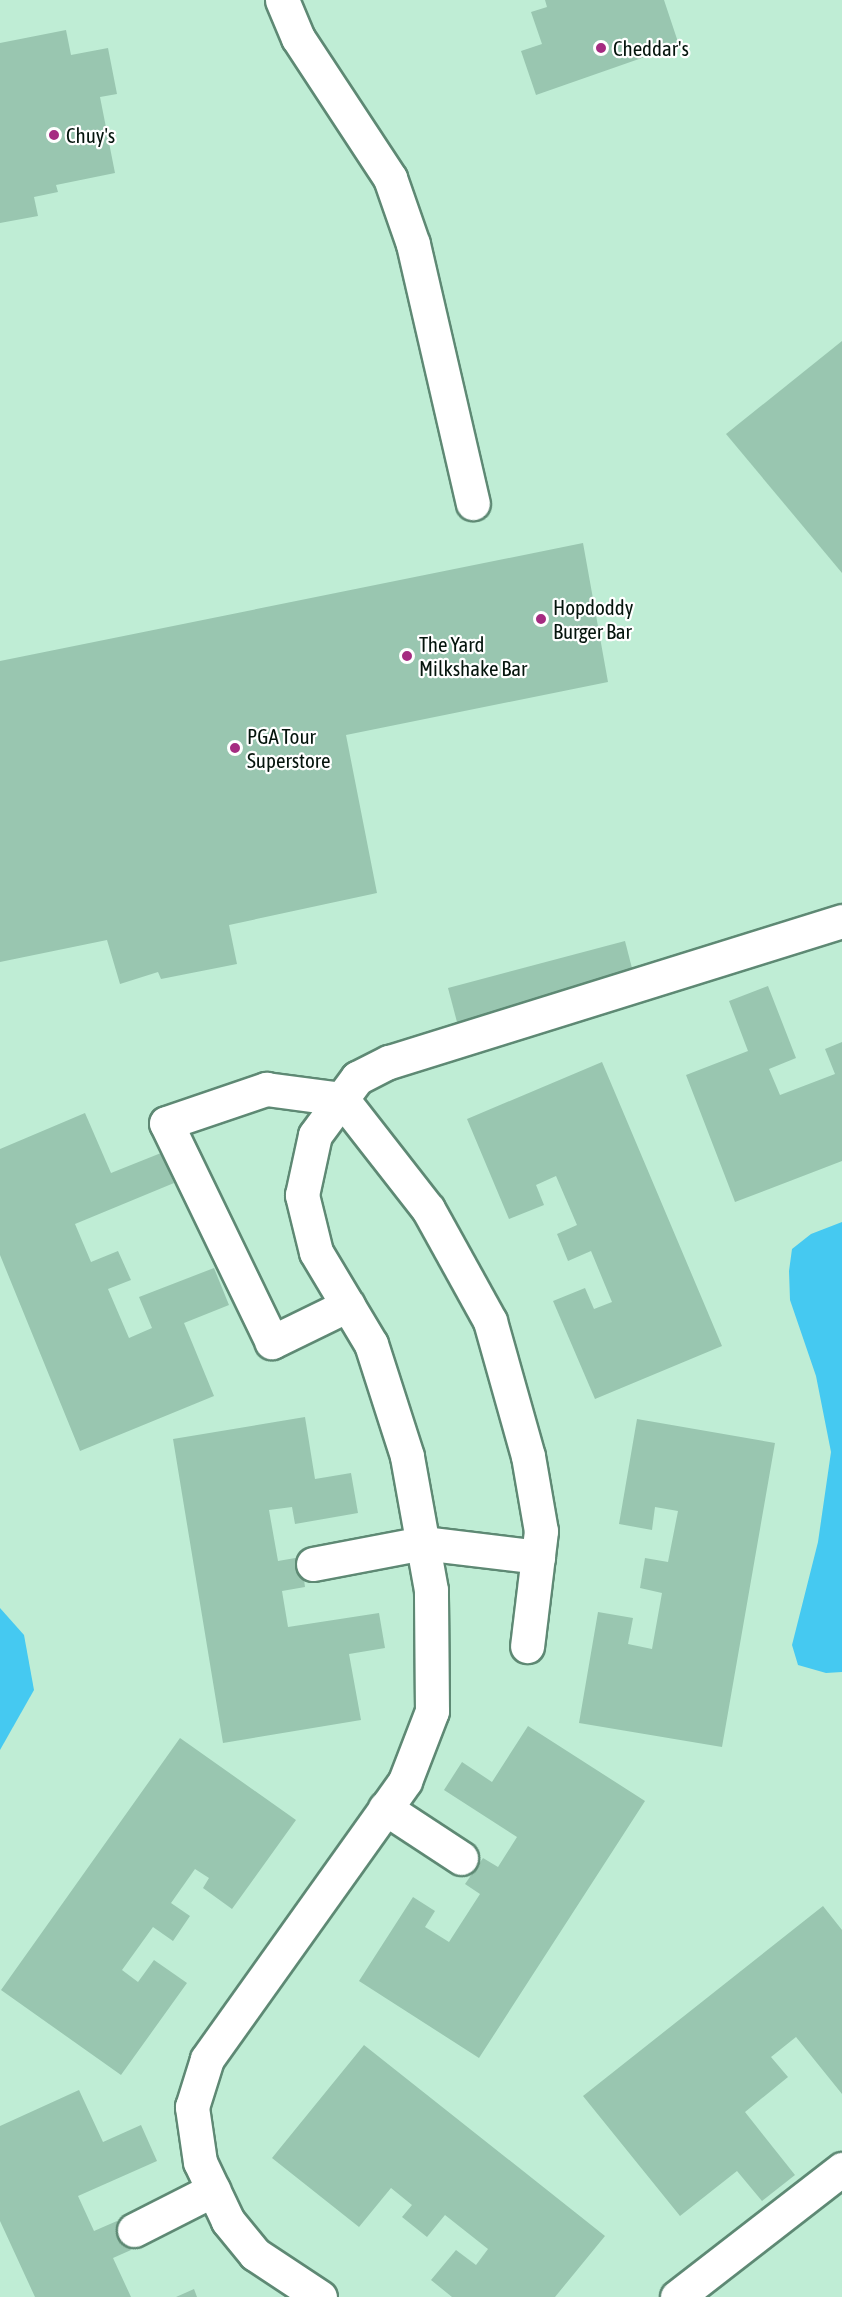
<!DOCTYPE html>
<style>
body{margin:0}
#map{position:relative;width:842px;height:2297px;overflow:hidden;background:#bfedd5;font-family:"Asap Condensed",sans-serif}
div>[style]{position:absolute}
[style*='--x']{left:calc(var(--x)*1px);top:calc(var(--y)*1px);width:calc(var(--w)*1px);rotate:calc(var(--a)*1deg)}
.water>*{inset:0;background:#45c9f1}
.building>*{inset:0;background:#99c6b0}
.roads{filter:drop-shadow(2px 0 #5e8974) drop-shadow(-2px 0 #5e8974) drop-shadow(0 2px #5e8974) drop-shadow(0 -2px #5e8974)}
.minor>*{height:33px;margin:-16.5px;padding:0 16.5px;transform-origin:16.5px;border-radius:16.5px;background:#fff}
.dots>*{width:16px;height:16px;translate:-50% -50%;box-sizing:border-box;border:3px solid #fff;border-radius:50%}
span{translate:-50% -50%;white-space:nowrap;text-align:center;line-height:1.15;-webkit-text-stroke:4.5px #fff;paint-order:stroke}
.poi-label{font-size:21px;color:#04140c}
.left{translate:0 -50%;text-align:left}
</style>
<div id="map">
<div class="water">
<i style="clip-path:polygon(842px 1222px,842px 1672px,826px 1673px,798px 1665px,792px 1645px,818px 1542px,831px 1452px,816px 1376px,790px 1300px,789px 1271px,792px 1249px,811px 1234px)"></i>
<i style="clip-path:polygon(0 1608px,24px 1635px,34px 1690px,0 1750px)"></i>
</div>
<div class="building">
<i style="clip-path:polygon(545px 0,664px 0,679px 45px,536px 95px,521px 51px,542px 44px,531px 12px,547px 7px)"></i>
<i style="clip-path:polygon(66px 30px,71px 55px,108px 48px,117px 94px,100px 97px,115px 173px,56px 185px,58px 192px,34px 197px,38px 216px,0 223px,0 43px)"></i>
<i style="clip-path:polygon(842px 341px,842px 573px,726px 434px)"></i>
<i style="clip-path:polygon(583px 543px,608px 682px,346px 735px,377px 893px,229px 925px,237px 964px,161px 979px,158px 972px,120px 984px,107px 940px,0 962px,0 661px)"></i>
<i style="clip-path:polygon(625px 941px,634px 976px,457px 1022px,448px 988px)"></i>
<i style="clip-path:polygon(768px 986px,796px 1058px,769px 1069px,780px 1095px,835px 1074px,825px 1049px,842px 1042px,842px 1161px,735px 1202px,686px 1075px,748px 1051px,729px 1001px)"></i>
<i style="clip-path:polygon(602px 1062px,722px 1346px,595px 1399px,553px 1301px,585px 1288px,594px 1309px,612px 1302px,591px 1251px,568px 1261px,557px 1234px,577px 1225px,556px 1176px,536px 1185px,544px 1205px,509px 1219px,467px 1119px)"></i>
<i style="clip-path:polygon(85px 1113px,111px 1173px,161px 1153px,174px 1183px,75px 1224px,91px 1262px,118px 1251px,131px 1280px,108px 1289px,129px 1338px,152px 1328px,139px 1297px,214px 1268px,229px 1305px,184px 1323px,214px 1396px,80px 1451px,0 1255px,0 1149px)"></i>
<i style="clip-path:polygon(305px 1417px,315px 1479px,351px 1473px,358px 1513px,295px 1524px,292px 1507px,269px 1510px,278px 1561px,301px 1557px,305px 1587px,282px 1591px,288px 1627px,379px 1613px,385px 1648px,349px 1654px,361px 1720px,223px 1743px,173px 1439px)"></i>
<i style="clip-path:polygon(637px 1419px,775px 1443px,722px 1747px,579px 1723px,598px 1612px,633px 1618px,628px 1644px,652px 1649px,662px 1593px,640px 1588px,645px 1558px,668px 1562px,678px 1511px,655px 1507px,652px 1530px,619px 1524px)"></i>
<i style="clip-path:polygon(528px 1726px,645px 1801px,479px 2058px,359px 1981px,413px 1897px,435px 1911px,425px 1927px,449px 1942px,480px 1894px,465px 1884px,483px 1858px,498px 1867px,517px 1837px,444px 1790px,462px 1762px,492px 1782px)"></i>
<i style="clip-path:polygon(180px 1738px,296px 1820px,232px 1909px,203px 1888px,209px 1878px,195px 1869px,171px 1903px,190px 1916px,173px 1941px,153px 1927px,122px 1970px,138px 1982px,154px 1960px,187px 1983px,121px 2075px,1px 1990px)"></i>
<i style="clip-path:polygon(823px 1906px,842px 1930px,842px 2094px,796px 2037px,771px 2057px,788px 2077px,745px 2112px,795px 2175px,762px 2201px,737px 2171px,680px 2216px,583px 2096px)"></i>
<i style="clip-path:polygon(364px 2045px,605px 2236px,555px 2297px,452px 2297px,431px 2280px,456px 2250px,476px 2265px,488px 2249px,445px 2215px,427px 2237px,402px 2217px,412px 2205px,391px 2188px,359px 2227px,272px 2158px)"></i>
<i style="clip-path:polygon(79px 2090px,103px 2142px,141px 2125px,157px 2161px,78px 2196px,94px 2231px,117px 2221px,131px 2250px,113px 2258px,131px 2297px,35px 2297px,0 2221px,0 2126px)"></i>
<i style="clip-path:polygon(194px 2289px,197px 2297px,176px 2297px)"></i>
</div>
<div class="roads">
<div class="minor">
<i style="--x:282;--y:0;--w:41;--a:67.2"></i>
<i style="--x:298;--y:38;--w:168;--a:56.7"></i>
<i style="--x:390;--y:178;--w:70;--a:70.8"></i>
<i style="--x:413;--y:244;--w:266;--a:77"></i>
<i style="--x:348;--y:1305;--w:85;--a:154"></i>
<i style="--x:272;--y:1342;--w:243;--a:-115.8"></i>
<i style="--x:166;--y:1123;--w:106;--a:-18.8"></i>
<i style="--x:266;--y:1089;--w:77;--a:7.5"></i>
<i style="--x:342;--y:1099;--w:140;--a:52"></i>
<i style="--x:428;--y:1209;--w:128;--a:61"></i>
<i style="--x:490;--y:1321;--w:140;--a:74.3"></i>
<i style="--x:528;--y:1456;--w:76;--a:80.2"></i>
<i style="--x:541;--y:1531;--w:116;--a:96.9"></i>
<i style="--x:313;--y:1564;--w:112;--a:-10.8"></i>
<i style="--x:423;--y:1543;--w:116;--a:6.9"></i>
<i style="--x:385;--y:1808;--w:91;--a:33.3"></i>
<i style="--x:134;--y:2230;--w:89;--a:-26.9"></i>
<i style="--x:320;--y:2297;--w:78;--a:-146.5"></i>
<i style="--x:255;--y:2254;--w:43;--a:-129.3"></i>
<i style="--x:228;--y:2221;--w:65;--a:-115.4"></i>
<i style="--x:200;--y:2162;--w:56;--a:-98.3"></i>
<i style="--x:192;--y:2107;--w:50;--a:-72.6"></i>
<i style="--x:207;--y:2059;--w:341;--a:-54.5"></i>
<i style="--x:405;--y:1781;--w:75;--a:-68.9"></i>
<i style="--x:432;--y:1711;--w:121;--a:-90.5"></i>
<i style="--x:431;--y:1590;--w:136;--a:-100.2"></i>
<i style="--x:407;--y:1456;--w:118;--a:-107.8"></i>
<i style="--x:371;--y:1344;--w:107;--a:-120.9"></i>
<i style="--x:316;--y:1252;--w:59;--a:-103.8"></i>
<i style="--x:302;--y:1195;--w:61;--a:-77.8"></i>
<i style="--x:315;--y:1135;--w:71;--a:-53.6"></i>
<i style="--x:357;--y:1078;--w:36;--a:-27"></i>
<i style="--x:389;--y:1062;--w:474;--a:-17.3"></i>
<i style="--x:677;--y:2297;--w:209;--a:-37.8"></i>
</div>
</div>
<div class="dots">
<i style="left:601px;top:48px;background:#a52b81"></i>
<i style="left:54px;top:135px;background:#a52b81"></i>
<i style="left:541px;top:619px;background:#a52b81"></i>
<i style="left:407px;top:656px;background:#a52b81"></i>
<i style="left:235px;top:748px;background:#a52b81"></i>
</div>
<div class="poi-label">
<span class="left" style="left:613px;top:48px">Cheddar's</span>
<span class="left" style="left:66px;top:135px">Chuy's</span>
<span class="left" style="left:553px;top:619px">Hopdoddy<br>Burger Bar</span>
<span class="left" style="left:419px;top:656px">The Yard<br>Milkshake Bar</span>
<span class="left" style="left:247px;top:748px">PGA Tour<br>Superstore</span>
</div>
</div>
